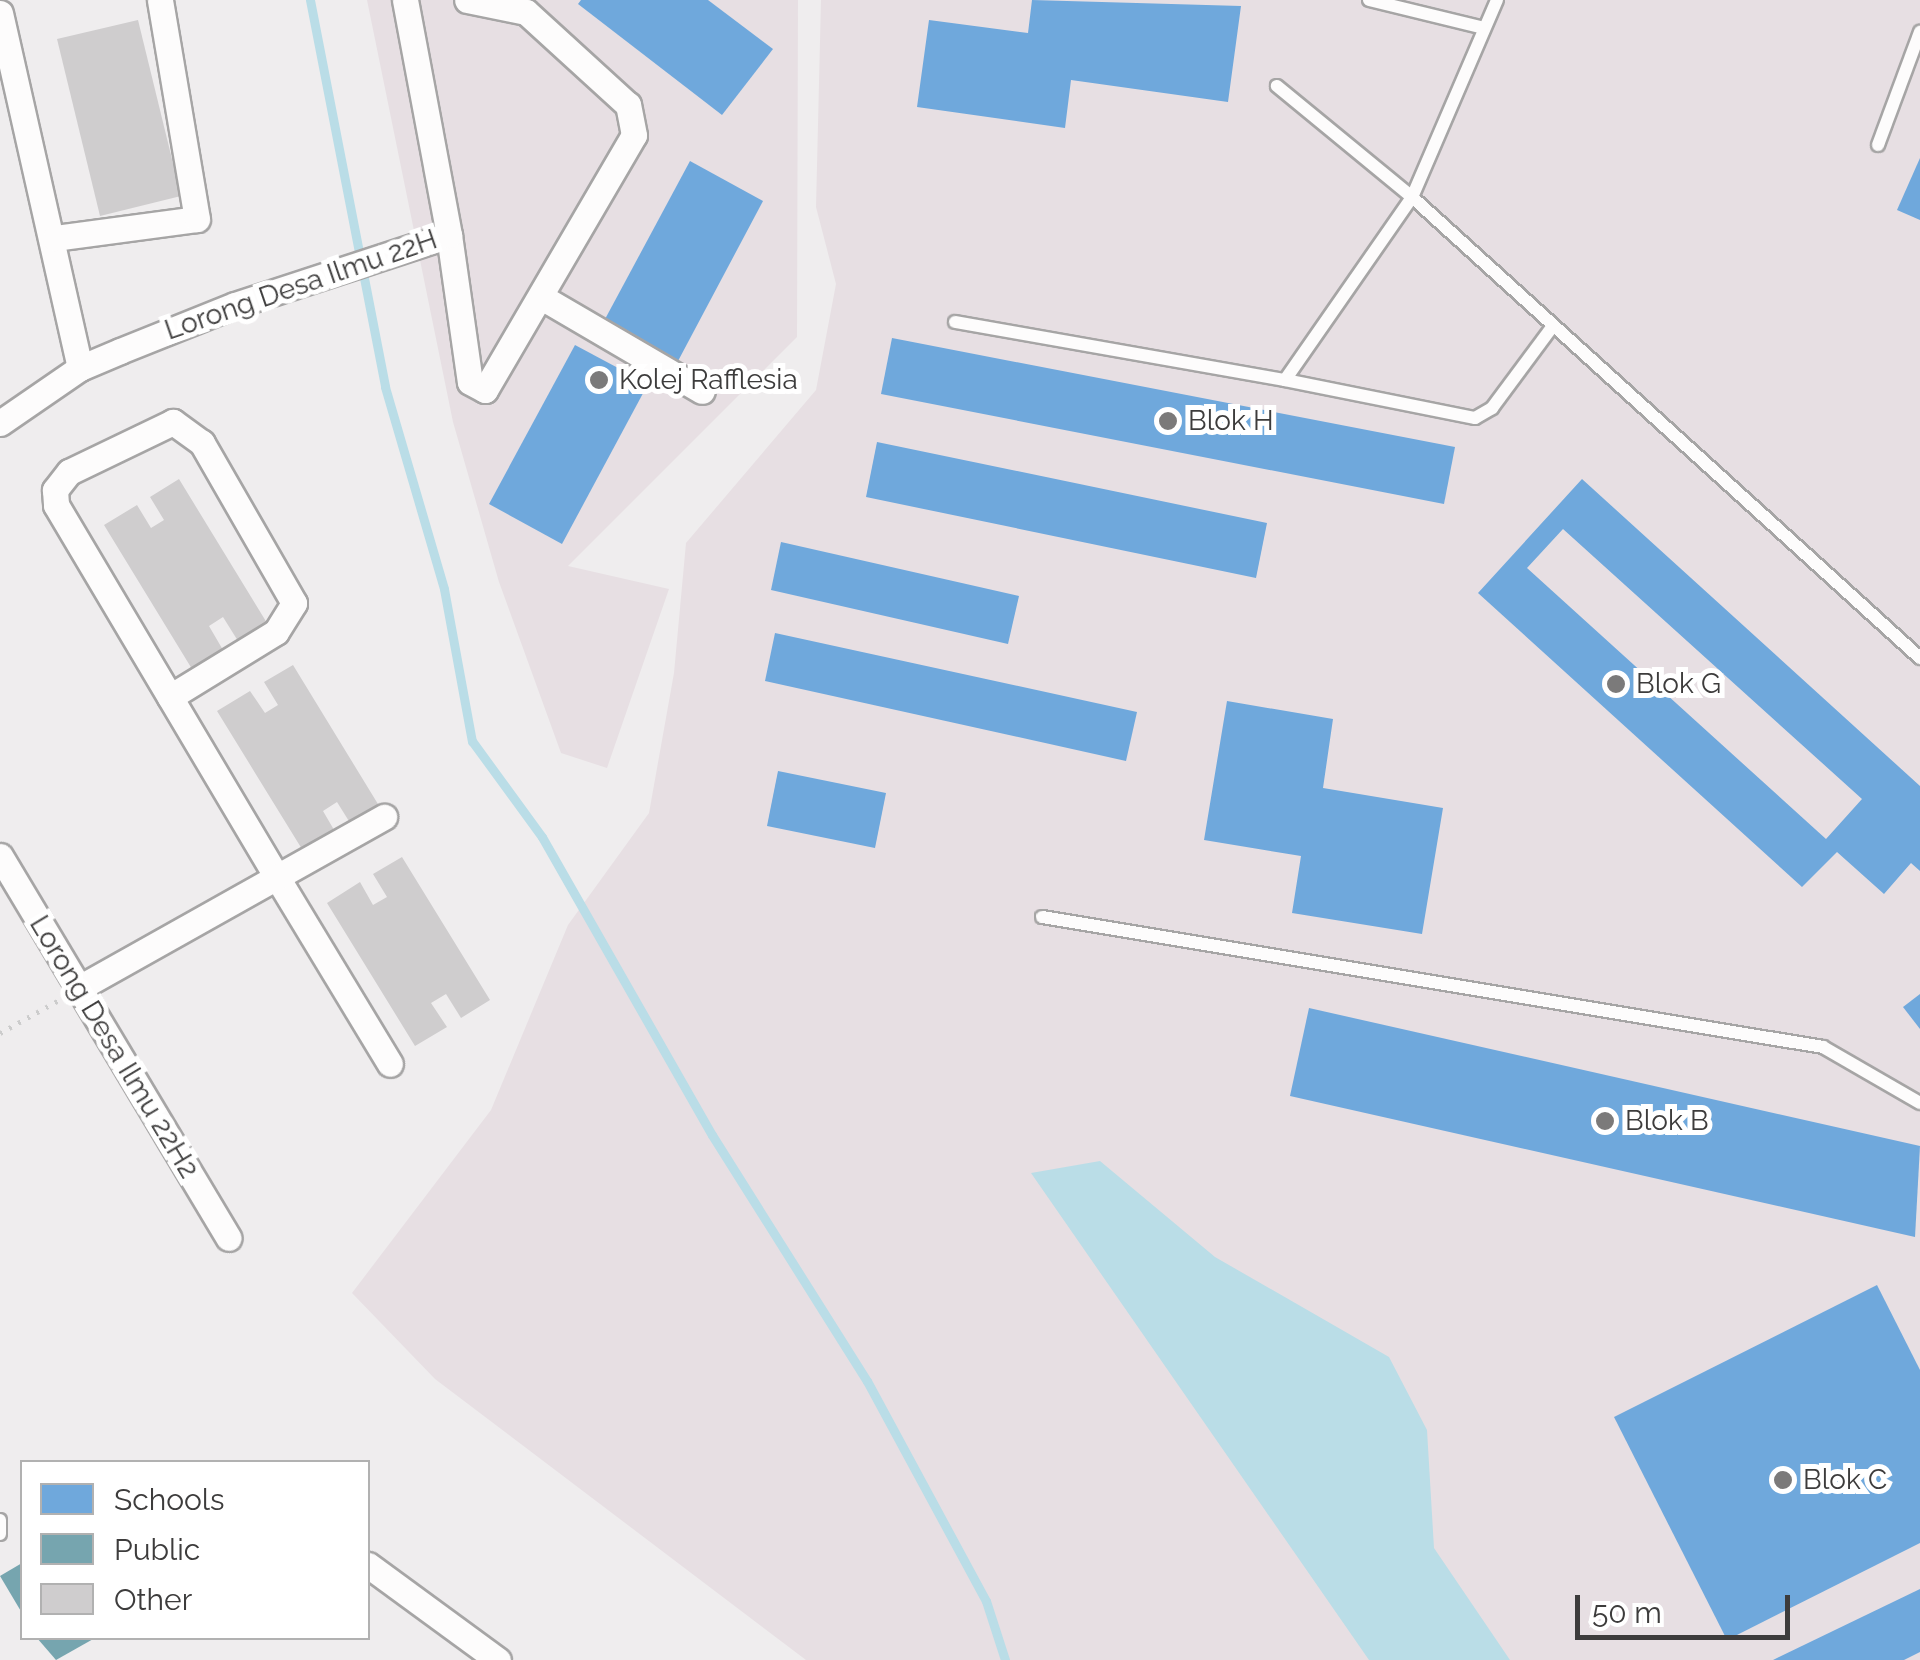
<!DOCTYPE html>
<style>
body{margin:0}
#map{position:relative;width:1920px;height:1660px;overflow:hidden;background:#efedee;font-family:Raleway,sans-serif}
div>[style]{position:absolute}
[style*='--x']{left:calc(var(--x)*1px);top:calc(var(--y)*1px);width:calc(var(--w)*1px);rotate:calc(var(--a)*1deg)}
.built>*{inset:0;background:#e7dfe3}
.water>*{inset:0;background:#badde7}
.schools>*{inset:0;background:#6fa8dc}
.public>*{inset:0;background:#76a5af}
.stream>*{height:9px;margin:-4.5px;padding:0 4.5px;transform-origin:4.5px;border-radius:4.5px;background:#badde7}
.building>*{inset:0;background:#cfcdce}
.path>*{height:5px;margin-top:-2.5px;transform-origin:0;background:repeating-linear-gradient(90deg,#ccc 0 2.5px,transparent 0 10.5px)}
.roads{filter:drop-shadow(2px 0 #a6a5a5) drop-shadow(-2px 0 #a6a5a5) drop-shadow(0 2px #a6a5a5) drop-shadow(0 -2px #a6a5a5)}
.lane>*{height:12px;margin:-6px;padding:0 6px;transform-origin:6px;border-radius:6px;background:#fdfcfc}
.street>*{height:25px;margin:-12.5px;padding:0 12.5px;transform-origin:12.5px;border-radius:12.5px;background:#fdfcfc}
.dots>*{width:28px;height:28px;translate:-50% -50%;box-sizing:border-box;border:5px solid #fff;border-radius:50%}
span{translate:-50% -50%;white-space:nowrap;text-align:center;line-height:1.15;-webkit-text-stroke:10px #fff;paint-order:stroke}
.street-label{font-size:28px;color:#3d3c3c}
.poi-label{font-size:28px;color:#3d3c3c}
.left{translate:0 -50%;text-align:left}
.legend{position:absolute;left:20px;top:1460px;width:350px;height:180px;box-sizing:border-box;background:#fff;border:2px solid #b1b1b1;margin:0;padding:12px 18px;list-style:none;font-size:30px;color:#3d3c3c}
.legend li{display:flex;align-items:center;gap:20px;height:50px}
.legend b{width:50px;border:2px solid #b1b1b1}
.scale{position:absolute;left:1575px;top:1595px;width:215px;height:45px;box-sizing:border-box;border:5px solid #3d3c3c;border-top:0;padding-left:12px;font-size:30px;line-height:35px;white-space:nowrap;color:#3d3c3c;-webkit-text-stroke:8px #fff;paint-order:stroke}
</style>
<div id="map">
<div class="built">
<i style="clip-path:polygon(367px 0,798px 0,797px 337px,568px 566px,669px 589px,607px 768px,561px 753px,499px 582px,453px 422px)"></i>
<i style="clip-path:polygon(821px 0,1920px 0,1920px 1660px,806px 1660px,435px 1379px,352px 1293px,491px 1110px,568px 925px,649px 813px,674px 673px,686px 543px,816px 390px,836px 284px,816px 207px)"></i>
</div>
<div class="water">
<i style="clip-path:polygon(1100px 1161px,1215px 1257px,1389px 1357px,1427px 1430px,1434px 1548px,1510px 1660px,1369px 1660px,1031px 1173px)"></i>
</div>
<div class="schools">
<i style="clip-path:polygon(581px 0,708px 0,773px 49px,722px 115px,578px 4px)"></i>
<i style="clip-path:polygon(1032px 0,1241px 6px,1228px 102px,1071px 80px,1065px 128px,917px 107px,929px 20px,1028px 33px)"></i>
<i style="clip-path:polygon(1920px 158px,1920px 220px,1897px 210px)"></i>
<i style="clip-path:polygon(690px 161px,763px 201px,678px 361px,604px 321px)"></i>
<i style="clip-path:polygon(892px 338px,1455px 447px,1444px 504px,881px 394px)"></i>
<i style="clip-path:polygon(575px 345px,648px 384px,562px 544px,489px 504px)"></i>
<i style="clip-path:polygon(877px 442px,1267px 523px,1256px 578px,866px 497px)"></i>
<i style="clip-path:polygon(evenodd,1582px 479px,1920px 786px,1920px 871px,1911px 863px,1884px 894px,1837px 852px,1802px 887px,1478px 593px,1582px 479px,1563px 529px,1862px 799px,1826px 839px,1527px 568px,1563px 529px)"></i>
<i style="clip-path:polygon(781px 542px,1019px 596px,1008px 644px,771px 590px)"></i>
<i style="clip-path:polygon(775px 633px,1137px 712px,1126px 761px,765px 681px)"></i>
<i style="clip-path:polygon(1227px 701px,1333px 719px,1323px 788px,1443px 808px,1422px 934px,1292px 913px,1301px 856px,1204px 840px)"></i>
<i style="clip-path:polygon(778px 771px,886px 793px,875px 848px,767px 826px)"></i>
<i style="clip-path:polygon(1920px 994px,1920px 1029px,1903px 1007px)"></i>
<i style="clip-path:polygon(1309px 1008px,1920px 1146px,1915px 1237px,1290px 1096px)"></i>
<i style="clip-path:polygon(1877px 1285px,1920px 1370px,1920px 1543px,1727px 1640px,1614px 1417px)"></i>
<i style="clip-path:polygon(1920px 1589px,1920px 1652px,1904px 1660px,1773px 1660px)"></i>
</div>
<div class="public">
<i style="clip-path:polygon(22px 1563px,22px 1613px,0 1576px)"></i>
<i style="clip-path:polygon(37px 1638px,95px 1638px,56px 1660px)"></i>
</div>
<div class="stream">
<i style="--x:310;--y:0;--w:394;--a:79"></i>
<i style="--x:385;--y:387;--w:210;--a:73.7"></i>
<i style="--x:444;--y:589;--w:155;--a:79.6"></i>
<i style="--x:472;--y:741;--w:119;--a:53.9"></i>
<i style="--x:542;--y:837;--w:343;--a:60.3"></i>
<i style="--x:712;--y:1135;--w:291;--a:57.8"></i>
<i style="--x:867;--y:1381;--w:250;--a:61.6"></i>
<i style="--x:986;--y:1601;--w:62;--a:72.1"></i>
</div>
<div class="building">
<i style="clip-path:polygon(138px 20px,181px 196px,100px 216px,57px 39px)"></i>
<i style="clip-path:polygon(179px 479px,267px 623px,238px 641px,223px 617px,209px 626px,223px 650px,192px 669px,104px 525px,137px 505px,151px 528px,164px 520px,150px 497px)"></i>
<i style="clip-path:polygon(293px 665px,381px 809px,352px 826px,337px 802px,323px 811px,337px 835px,305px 854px,217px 711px,250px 691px,265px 713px,278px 705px,264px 682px)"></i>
<i style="clip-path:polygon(402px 857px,490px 1000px,461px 1018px,446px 994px,431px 1003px,447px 1027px,415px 1046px,327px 903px,360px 882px,373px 905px,387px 897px,373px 874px)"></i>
</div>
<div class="path">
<i style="--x:0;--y:1033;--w:68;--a:-29.2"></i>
</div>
<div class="roads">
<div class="lane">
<i style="--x:1369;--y:0;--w:118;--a:13.7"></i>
<i style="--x:1497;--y:0;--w:215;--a:113.3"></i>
<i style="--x:1412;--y:197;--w:686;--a:42.22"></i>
<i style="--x:1878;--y:145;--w:121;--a:-69.6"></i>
<i style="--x:955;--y:322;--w:335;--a:10"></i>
<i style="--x:1285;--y:380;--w:223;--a:-55.2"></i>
<i style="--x:1412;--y:197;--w:175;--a:-140.6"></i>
<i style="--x:1285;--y:380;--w:194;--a:11.3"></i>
<i style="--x:1475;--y:418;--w:20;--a:-30"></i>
<i style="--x:1492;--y:408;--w:102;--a:-53.4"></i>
<i style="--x:1042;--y:917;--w:792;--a:9.45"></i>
<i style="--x:1823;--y:1047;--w:112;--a:30"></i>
<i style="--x:0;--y:1520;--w:14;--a:90"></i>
</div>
<div class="street">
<i style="--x:0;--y:13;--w:364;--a:77.3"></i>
<i style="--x:449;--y:235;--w:148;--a:81.9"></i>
<i style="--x:470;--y:382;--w:17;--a:28"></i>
<i style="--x:485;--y:390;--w:295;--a:-59.7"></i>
<i style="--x:634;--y:135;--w:31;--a:-101"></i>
<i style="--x:628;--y:105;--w:138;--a:-137.6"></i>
<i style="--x:526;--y:12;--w:60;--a:-168.5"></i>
<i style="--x:55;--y:238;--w:143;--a:-7.6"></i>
<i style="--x:197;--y:219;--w:222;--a:-99.6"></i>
<i style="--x:543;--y:298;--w:184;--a:30.3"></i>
<i style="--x:0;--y:423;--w:97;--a:-34.5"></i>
<i style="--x:80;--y:368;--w:43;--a:-23"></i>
<i style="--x:120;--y:351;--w:124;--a:-21.8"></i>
<i style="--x:235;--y:305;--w:225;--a:-18.1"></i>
<i style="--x:449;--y:235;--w:239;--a:-100.6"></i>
<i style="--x:170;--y:697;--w:124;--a:-31.5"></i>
<i style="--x:276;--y:632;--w:34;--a:-58"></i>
<i style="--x:294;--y:603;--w:185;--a:-119.9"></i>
<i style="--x:202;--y:443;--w:36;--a:-144"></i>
<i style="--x:173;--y:422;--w:115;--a:154.3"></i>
<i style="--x:69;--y:472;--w:23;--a:128"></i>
<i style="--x:55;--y:490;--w:15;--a:86"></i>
<i style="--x:56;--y:505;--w:435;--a:59.3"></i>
<i style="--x:278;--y:879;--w:216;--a:58.8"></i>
<i style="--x:0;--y:856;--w:445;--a:59.1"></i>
<i style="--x:79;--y:988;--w:350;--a:-29.3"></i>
<i style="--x:368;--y:1565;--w:161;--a:36.2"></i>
</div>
</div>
<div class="dots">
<i style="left:599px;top:380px;background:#7b7a7a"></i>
<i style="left:1168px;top:421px;background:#7b7a7a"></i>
<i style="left:1616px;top:684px;background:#7b7a7a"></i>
<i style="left:1605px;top:1121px;background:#7b7a7a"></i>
<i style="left:1783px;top:1480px;background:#7b7a7a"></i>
</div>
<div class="street-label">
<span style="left:301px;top:285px;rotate:-19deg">Lorong Desa Ilmu 22H</span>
<span style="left:114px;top:1047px;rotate:59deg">Lorong Desa Ilmu 22H2</span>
</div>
<div class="poi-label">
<span class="left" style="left:619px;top:380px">Kolej Rafflesia</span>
<span class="left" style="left:1188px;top:421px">Blok H</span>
<span class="left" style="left:1636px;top:684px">Blok G</span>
<span class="left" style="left:1625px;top:1121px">Blok B</span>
<span class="left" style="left:1803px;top:1480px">Blok C</span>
</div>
<ul class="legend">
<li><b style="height:28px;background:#6fa8dc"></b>Schools</li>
<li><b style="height:28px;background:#76a5af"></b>Public</li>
<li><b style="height:28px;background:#cfcdce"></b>Other</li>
</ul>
<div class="scale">50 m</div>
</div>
